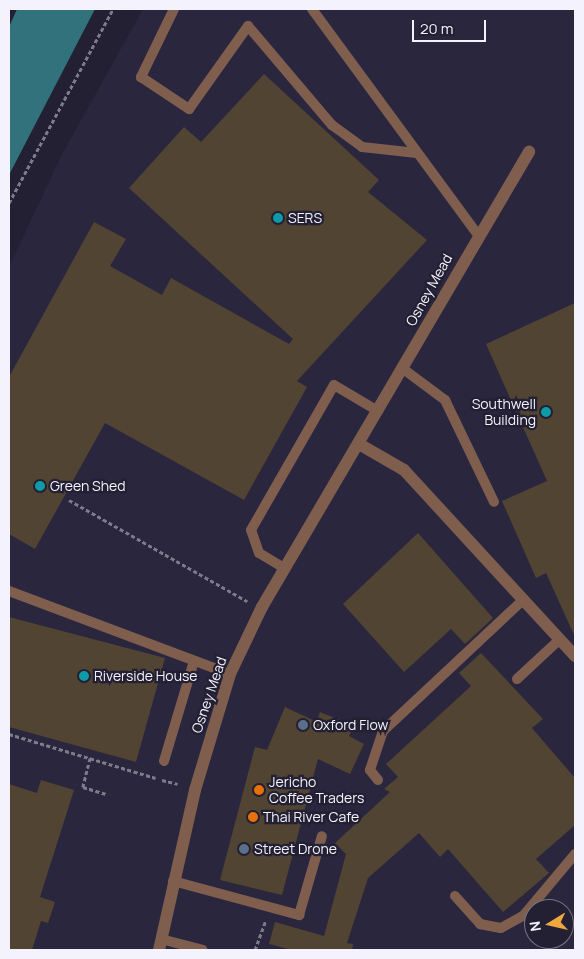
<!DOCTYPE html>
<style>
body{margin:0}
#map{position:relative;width:584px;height:959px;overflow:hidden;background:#222032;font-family:Manrope,sans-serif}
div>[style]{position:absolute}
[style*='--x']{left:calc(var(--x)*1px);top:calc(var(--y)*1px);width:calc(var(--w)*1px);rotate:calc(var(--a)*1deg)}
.built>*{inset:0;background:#29263e}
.water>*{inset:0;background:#31727c}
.building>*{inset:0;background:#524432}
.path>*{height:3px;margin-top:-1.5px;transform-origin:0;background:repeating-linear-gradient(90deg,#7e7c8a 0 4px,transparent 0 6.5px)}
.service>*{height:10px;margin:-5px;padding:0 5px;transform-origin:5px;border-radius:5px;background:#7f5e4e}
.minor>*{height:12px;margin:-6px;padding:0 6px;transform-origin:6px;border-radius:6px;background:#7f5e4e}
.dots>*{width:14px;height:14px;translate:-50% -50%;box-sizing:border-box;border:2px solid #222032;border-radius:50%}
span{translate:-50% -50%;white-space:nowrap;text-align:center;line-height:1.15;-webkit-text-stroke:4.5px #222032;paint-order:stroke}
.poi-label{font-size:14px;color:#f4f3fd}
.left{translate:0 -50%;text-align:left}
.right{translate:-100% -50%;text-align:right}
.street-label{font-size:14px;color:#f4f3fd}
.frame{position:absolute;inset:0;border:10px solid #f4f3fd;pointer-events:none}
.north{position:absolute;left:524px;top:899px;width:50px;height:50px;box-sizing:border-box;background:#222032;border:1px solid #767483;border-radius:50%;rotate:261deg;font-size:14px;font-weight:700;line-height:20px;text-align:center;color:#f4f3fd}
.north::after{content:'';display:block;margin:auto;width:18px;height:22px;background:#f0a63e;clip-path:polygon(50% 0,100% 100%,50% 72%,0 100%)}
.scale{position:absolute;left:412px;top:20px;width:74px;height:22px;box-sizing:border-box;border:2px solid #f4f3fd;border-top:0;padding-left:6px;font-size:15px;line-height:18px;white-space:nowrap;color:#f4f3fd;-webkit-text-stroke:4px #222032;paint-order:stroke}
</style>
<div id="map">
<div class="built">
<i style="clip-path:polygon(evenodd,143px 9px,575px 9px,575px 950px,9px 950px,9px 267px,61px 156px,143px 9px,534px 909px,564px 909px,564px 939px,534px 939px,534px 909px)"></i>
</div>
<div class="water">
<i style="clip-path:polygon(17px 9px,95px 9px,9px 175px,9px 27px)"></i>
</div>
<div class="building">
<i style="clip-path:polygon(264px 74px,379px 180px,368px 192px,427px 240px,297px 381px,307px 387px,244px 500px,105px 423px,35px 549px,9px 534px,9px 377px,94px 222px,126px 239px,110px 266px,162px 295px,171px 278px,289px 344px,293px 339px,129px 188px,184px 127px,201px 142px)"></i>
<i style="clip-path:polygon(575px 303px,575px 637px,546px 573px,536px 578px,502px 501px,547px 481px,486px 344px)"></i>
<i style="clip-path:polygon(418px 533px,493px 618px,465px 644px,451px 629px,404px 672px,343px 604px)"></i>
<i style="clip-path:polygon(9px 617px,165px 658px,136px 762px,9px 727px)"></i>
<i style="clip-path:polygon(481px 653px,543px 719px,532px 728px,575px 778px,575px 825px,536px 859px,549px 873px,503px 912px,448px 849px,440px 857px,419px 833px,368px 878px,347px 943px,353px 944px,352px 950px,292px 950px,269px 944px,275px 922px,324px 936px,346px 854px,335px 843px,390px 792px,384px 789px,398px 777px,386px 764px,471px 686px,459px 673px)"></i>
<i style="clip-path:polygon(285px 707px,317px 722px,320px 712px,354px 726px,349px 736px,364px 744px,350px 774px,318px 759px,282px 895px,220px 880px,255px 747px,267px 750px)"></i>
<i style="clip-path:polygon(41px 780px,74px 790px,40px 897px,55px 902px,48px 923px,41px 921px,32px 950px,9px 950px,9px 784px,37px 793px)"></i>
</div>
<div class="path">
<i style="--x:9;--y:203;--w:220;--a:-61.8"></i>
<i style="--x:69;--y:500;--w:205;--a:29.6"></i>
<i style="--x:9;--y:734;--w:153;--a:16.7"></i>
<i style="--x:90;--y:758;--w:30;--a:104"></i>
<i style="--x:83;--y:787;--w:24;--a:17"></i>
<i style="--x:162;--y:780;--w:16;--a:14"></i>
<i style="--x:255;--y:950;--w:30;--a:-70"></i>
</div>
<div class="service">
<i style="--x:174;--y:9;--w:76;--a:115.9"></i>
<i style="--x:141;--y:77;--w:58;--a:33.7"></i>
<i style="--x:189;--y:109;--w:102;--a:-54.6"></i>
<i style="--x:248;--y:26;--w:130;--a:49.7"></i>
<i style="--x:332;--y:125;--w:37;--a:36"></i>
<i style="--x:362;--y:147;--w:55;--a:6.2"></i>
<i style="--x:312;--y:9;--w:280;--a:53.7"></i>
<i style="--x:402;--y:368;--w:54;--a:36.7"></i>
<i style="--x:445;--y:400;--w:113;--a:64.3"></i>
<i style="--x:284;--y:568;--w:29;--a:-149"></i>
<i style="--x:259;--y:553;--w:24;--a:-109"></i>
<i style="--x:251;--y:530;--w:167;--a:-60.2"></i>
<i style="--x:334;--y:385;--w:51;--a:30.6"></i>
<i style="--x:9;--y:591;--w:236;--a:20.6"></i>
<i style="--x:517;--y:679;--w:59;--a:-42.9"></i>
<i style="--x:164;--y:761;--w:104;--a:-73.3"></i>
<i style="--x:378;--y:780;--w:13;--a:-129"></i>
<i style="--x:370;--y:770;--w:41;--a:-71.6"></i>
<i style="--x:383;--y:731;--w:193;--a:-43.1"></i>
<i style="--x:173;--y:881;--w:131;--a:15.1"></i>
<i style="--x:299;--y:915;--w:82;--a:-73.8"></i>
<i style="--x:455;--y:896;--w:38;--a:48"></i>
<i style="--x:480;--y:924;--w:21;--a:11"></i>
<i style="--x:501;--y:928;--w:26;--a:-29"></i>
<i style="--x:524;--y:915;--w:80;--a:-50.1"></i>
<i style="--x:161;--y:939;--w:43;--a:14.7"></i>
</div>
<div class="minor">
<i style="--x:359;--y:444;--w:52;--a:30"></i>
<i style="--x:404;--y:470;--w:253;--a:47.4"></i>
<i style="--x:159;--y:950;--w:164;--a:-77.3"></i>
<i style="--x:195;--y:790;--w:121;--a:-73.2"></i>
<i style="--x:230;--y:674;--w:74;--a:-64.5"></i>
<i style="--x:262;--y:607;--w:528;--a:-59.6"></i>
</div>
<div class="dots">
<i style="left:278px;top:218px;background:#0f9aa8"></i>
<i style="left:546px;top:412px;background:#0f9aa8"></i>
<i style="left:40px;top:486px;background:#0f9aa8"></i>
<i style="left:84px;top:676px;background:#0f9aa8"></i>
<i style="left:303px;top:725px;background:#5c6f8a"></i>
<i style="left:259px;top:790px;background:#e8710a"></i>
<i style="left:253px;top:817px;background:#e8710a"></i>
<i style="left:244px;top:849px;background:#5c6f8a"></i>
</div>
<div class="poi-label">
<span class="left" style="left:288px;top:218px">SERS</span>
<span class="right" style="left:536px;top:412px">Southwell<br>Building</span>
<span class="left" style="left:50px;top:486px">Green Shed</span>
<span class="left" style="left:94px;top:676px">Riverside House</span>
<span class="left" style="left:313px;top:725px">Oxford Flow</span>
<span class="left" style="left:269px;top:790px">Jericho<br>Coffee Traders</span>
<span class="left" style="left:263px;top:817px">Thai River Cafe</span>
<span class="left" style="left:254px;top:849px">Street Drone</span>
</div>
<div class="street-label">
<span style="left:429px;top:290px;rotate:-61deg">Osney Mead</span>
<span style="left:209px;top:695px;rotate:-71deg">Osney Mead</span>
</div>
<div class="frame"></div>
<div class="north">N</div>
<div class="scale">20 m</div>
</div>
